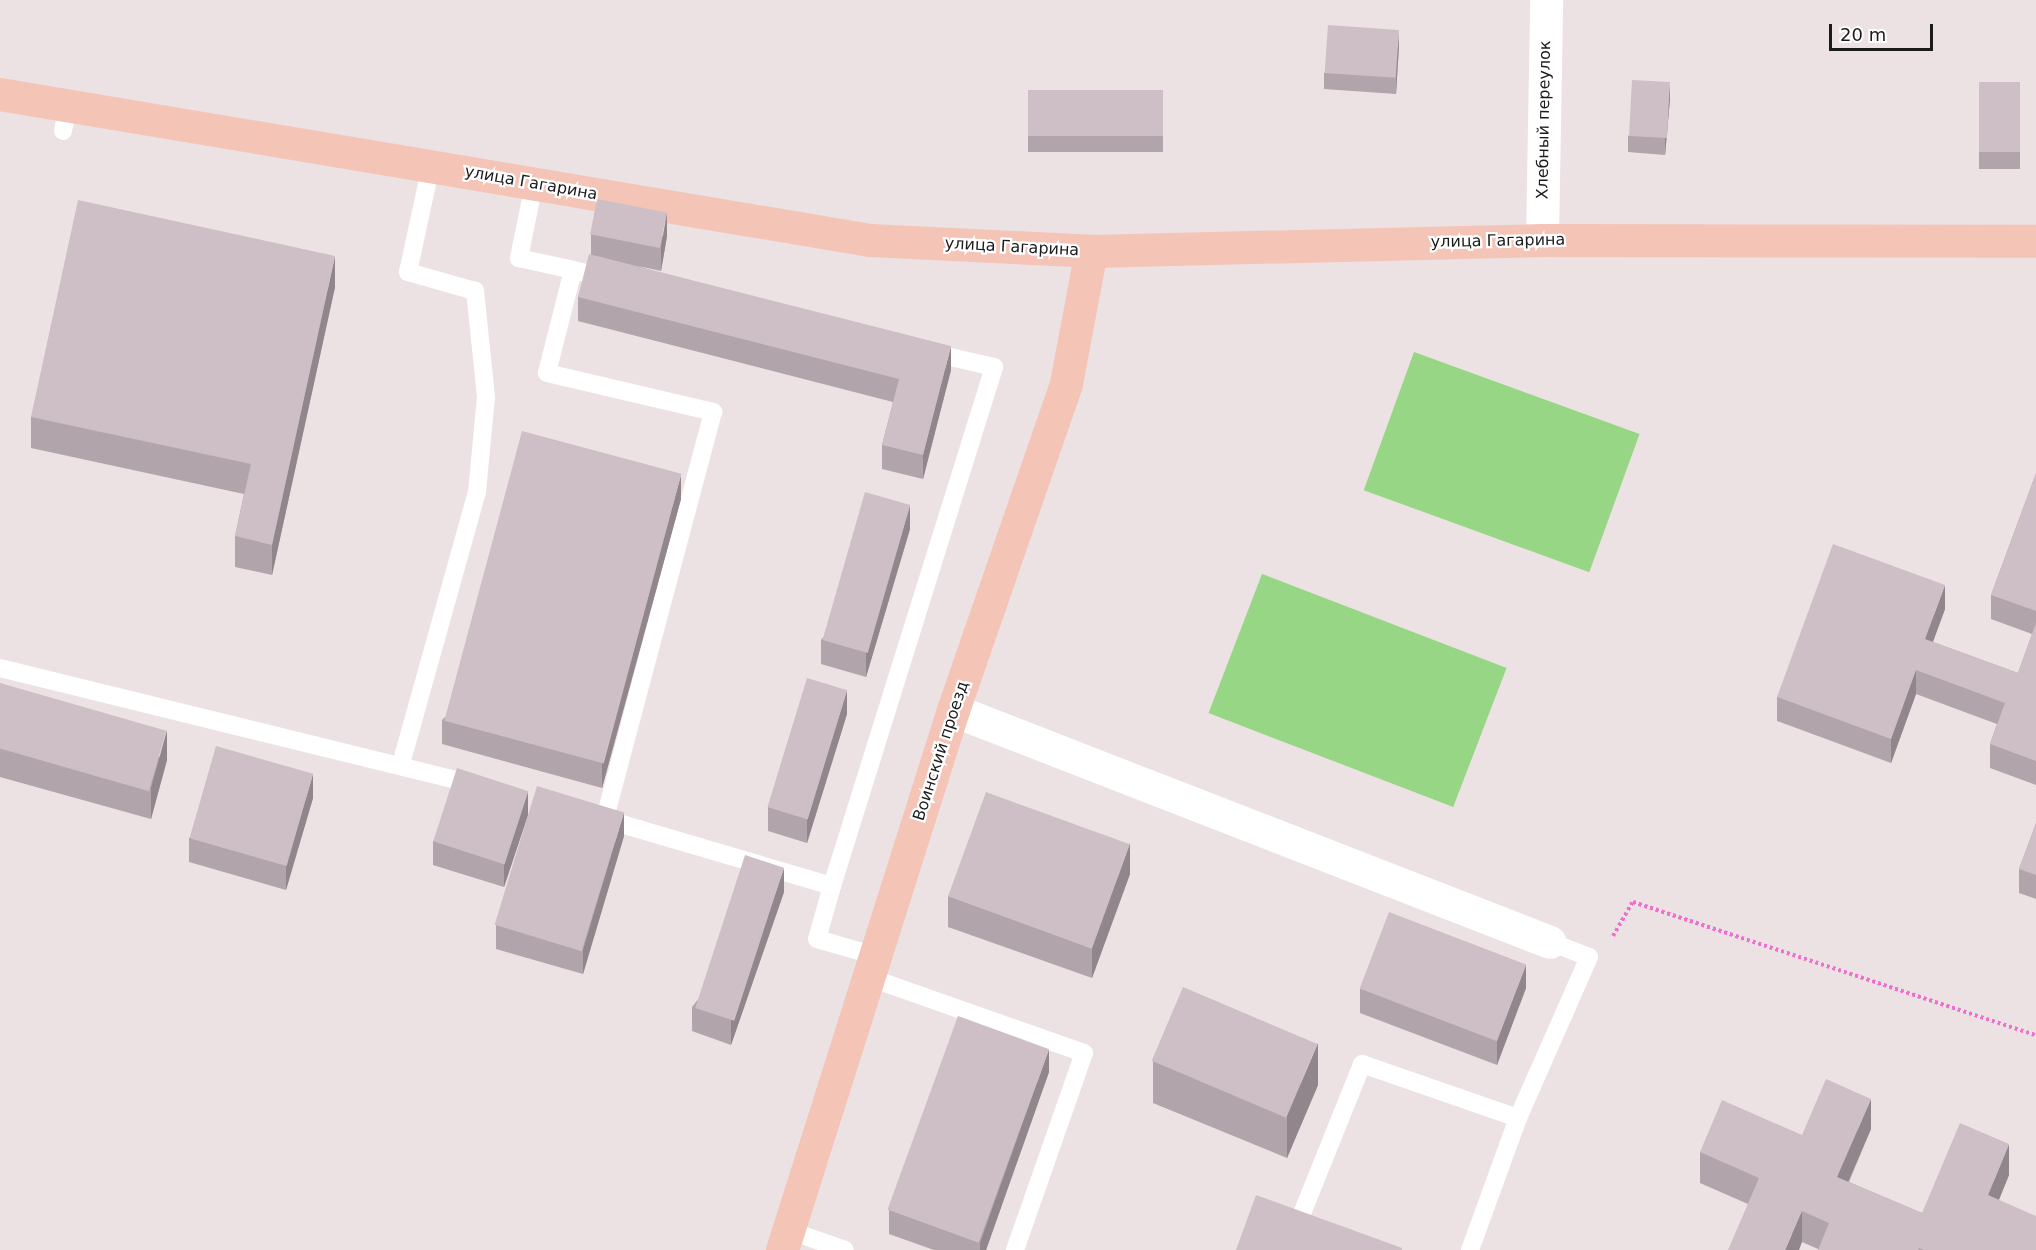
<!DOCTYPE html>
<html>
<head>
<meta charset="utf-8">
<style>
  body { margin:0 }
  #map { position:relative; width:2036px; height:1250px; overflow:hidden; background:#ece1e3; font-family:"DejaVu Sans",sans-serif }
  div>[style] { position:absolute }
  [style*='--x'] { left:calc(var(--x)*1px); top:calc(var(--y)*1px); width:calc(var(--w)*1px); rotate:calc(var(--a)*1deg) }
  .pitch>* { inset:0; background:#96d684; transform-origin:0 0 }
  .path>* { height:4px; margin-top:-2px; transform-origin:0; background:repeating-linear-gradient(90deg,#ee70cd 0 3px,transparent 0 6px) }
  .lane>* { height:18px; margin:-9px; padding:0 9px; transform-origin:9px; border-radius:9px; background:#fff }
  .street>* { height:33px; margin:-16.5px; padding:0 16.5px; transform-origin:16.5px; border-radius:16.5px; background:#fff }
  .secondary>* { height:33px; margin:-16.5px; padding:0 16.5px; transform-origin:16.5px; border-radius:16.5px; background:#f4c4b7 }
  .wall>* { inset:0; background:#b1a4aa; transform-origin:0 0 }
  .shaded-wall>* { inset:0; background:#90868b }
  .building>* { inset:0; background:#cebfc6; transform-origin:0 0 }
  span { translate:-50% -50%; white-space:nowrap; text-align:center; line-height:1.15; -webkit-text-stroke:4.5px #fff; paint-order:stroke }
  .street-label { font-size:16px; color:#1b1b1b }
  .scale { position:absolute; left:1829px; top:24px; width:104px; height:27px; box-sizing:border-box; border:3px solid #1b1b1b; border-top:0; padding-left:8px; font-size:18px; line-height:21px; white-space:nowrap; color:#1b1b1b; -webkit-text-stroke:4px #fff; paint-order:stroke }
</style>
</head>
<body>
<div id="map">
  <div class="pitch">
    <div style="left:1414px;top:352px;width:240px;height:147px;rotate:20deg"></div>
    <div style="left:1262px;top:574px;width:262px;height:149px;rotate:21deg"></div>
  </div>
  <div class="path">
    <div style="--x:1613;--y:936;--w:39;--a:-60"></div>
    <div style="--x:1633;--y:902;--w:424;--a:18.3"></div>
  </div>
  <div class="lane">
    <div style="--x:63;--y:131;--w:26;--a:-79"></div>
    <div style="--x:534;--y:184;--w:76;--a:101.5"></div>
    <div style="--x:519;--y:258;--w:55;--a:12.5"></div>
    <div style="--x:573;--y:270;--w:106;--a:104.2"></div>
    <div style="--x:547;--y:373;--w:171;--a:13.2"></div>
    <div style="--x:713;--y:412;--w:421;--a:104.9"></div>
    <div style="--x:573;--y:270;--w:35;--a:13"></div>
    <div style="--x:0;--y:668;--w:490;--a:13.8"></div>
    <div style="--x:401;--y:764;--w:282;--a:-74.4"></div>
    <div style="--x:477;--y:492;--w:95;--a:-84.6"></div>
    <div style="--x:486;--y:397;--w:107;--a:-95.9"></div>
    <div style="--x:475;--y:291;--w:70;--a:-164.2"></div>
    <div style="--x:408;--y:272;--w:108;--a:-77.8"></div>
    <div style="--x:601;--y:818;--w:241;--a:16.4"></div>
    <div style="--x:832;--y:886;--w:544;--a:-72.66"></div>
    <div style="--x:994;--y:367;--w:67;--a:-167"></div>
    <div style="--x:832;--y:886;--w:55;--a:105.8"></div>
    <div style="--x:817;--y:939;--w:61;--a:16.1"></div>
    <div style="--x:868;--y:977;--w:229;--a:19.4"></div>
    <div style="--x:1084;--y:1053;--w:209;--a:109.3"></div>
    <div style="--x:1314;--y:1226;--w:16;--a:-162"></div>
    <div style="--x:1299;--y:1221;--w:169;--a:-68.1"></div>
    <div style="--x:1362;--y:1064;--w:165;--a:19.1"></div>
    <div style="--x:788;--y:1230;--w:60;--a:19.3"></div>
    <div style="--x:1470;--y:1250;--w:140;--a:-70"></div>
    <div style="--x:1518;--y:1118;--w:176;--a:-66.2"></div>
    <div style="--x:1589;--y:957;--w:42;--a:-159"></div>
  </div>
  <div class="street">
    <div style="--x:1542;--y:240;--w:240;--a:-89"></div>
    <div style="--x:953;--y:710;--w:640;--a:21.24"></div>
  </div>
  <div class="secondary">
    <div style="--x:0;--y:94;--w:882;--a:9.53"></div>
    <div style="--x:870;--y:240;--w:221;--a:2.8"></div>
    <div style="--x:1091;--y:251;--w:451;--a:-1.4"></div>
    <div style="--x:1542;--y:240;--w:494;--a:0.1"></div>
    <div style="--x:782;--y:1250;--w:566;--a:-72.43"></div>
    <div style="--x:953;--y:710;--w:346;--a:-70.9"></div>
    <div style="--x:1066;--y:383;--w:134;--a:-79.3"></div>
  </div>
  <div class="wall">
    <div style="clip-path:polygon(1399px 46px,1396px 94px,1324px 89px,1324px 73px)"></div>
    <div style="left:1979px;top:82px;width:41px;height:87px"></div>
    <div style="left:1028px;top:90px;width:135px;height:62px"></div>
    <div style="clip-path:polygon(1670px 99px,1665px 155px,1628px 152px,1628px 136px)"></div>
    <div style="clip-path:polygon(591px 234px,667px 236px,661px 271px,638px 266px,951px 370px,923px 479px,882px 469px,882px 445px,893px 402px,578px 321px,578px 297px,591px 254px)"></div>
    <div style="clip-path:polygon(335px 287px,272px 575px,235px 567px,235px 536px,244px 494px,31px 448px,31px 417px)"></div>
    <div style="clip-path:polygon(2036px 473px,2036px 785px,1990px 768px,1990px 744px,1997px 724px,1916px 694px,1891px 763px,1777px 721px,1777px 697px,1945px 609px,1933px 642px,2018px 673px,2032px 634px,1991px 619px,1991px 595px)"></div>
    <div style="clip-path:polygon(681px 499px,602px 788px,442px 744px,442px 720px)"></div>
    <div style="clip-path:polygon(910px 529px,866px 677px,821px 664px,821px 640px)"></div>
    <div style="clip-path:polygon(0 683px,167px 760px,151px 819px,0 777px)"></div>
    <div style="clip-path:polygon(847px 714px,807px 843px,768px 831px,768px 807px)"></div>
    <div style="clip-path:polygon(313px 798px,286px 890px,189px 862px,189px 838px)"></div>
    <div style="clip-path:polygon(528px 815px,504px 887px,433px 865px,433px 841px)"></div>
    <div style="clip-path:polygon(2036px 823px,2036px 899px,2019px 893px,2019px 869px)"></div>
    <div style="clip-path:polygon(624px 836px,583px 974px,496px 949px,496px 925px)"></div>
    <div style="clip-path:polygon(1130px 874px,1092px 978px,948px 927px,948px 896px)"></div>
    <div style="clip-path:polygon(784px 892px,731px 1045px,692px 1031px,692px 1007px)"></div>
    <div style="clip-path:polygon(1526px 988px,1497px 1065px,1360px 1013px,1360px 989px)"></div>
    <div style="clip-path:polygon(1153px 1061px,1318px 1085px,1287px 1158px,1153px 1103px)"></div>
    <div style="clip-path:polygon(1049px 1072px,986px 1250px,934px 1250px,889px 1234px,889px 1210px)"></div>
    <div style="clip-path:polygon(1871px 1129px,1849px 1182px,1922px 1213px,2009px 1175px,1999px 1200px,2036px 1250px,1818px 1250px,1818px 1249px,1802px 1242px,1748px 1204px,1700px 1183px,1700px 1152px,1802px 1135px)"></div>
  </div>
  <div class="shaded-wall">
    <div style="clip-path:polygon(1399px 30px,1399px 46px,1396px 94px,1396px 78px)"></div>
    <div style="clip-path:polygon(1670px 82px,1670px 99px,1665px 155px,1665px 138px)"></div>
    <div style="clip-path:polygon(667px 212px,667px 236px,661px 271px,661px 247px)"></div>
    <div style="clip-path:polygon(335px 256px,335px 287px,272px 575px,272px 545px)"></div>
    <div style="clip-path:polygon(951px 346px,951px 370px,923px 479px,923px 455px)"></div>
    <div style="clip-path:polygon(681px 475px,681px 499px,602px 788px,602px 764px)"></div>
    <div style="clip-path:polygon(910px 505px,910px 529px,866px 677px,866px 653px)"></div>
    <div style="clip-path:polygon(1945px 585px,1945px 609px,1925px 663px,1925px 639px)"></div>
    <div style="clip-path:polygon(1916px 670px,1916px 694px,1891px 763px,1891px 739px)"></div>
    <div style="clip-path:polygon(847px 690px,847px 714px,807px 843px,807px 819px)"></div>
    <div style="clip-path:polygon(167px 730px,167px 760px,151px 819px,151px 788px)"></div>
    <div style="clip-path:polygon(313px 774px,313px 798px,286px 890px,286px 866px)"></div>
    <div style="clip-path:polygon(528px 791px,528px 815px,504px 887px,504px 863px)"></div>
    <div style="clip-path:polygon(624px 812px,624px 836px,583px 974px,583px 950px)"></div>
    <div style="clip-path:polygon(1130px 843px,1130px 874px,1092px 978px,1092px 948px)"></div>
    <div style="clip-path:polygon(784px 868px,784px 892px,731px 1045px,731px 1021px)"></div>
    <div style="clip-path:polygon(1526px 964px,1526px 988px,1497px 1065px,1497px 1041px)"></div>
    <div style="clip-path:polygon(1318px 1043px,1318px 1085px,1287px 1158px,1287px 1116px)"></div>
    <div style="clip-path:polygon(1049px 1049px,1049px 1072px,986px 1250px,980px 1250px,980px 1243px)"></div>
    <div style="clip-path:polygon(1871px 1099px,1871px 1129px,1837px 1207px,1837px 1177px)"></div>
    <div style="clip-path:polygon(2009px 1144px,2009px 1175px,1988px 1226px,1988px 1195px)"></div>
    <div style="clip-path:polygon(1802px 1211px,1802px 1242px,1799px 1250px,1785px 1250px)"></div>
  </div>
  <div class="building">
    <div style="left:1328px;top:25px;width:71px;height:48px;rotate:4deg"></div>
    <div style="left:1632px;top:80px;width:38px;height:56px;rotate:3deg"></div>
    <div style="left:1979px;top:82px;width:41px;height:70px"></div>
    <div style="left:1028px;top:90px;width:135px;height:46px"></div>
    <div style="left:597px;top:199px;width:71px;height:36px;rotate:11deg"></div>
    <div style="clip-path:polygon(78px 200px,335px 256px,272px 545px,235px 536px,251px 464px,31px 417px)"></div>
    <div style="clip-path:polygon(589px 254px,951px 346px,923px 455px,882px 445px,899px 379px,578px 297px)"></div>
    <div style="left:522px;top:431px;width:165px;height:300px;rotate:15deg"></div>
    <div style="clip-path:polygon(2036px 473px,2036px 611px,1991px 595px)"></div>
    <div style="left:865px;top:492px;width:47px;height:154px;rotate:16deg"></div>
    <div style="clip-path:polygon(1833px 544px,1945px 585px,1925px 639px,2018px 673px,2036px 623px,2036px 761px,1990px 744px,2005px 703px,1916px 670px,1891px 739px,1777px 697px)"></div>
    <div style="left:807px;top:678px;width:42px;height:135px;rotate:17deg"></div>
    <div style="left:0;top:683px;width:173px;height:63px;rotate:16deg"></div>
    <div style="left:216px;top:746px;width:101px;height:96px;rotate:16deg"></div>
    <div style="left:457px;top:768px;width:75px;height:77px;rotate:18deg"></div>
    <div style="left:537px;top:786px;width:91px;height:145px;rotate:17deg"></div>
    <div style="left:986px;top:792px;width:153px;height:111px;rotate:20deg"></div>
    <div style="clip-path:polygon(2036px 823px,2036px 875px,2019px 869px)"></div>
    <div style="left:745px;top:855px;width:41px;height:161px;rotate:18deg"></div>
    <div style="left:1389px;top:912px;width:147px;height:82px;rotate:21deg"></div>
    <div style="left:1183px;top:987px;width:146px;height:80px;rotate:23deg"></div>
    <div style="left:958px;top:1016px;width:97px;height:206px;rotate:20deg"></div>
    <div style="clip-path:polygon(1826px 1079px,1871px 1099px,1837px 1177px,1922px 1213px,1960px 1123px,2009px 1144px,1988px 1195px,2036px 1216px,2036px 1250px,1924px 1250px,1919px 1248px,1918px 1250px,1818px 1250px,1829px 1223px,1802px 1211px,1785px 1250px,1728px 1250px,1759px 1178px,1700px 1152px,1722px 1100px,1802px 1135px)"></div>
    <div style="clip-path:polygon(1256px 1195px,1402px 1248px,1402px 1250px,1236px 1250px)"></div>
  </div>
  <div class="street-label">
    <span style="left:1544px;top:120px;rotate:-89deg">Хлебный переулок</span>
    <span style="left:531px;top:183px;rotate:10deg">улица Гагарина</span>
    <span style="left:1498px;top:241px;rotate:-1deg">улица Гагарина</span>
    <span style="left:1012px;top:247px;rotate:3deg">улица Гагарина</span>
    <span style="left:941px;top:751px;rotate:-72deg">Воинский проезд</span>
  </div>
  <div class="scale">20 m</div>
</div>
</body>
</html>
